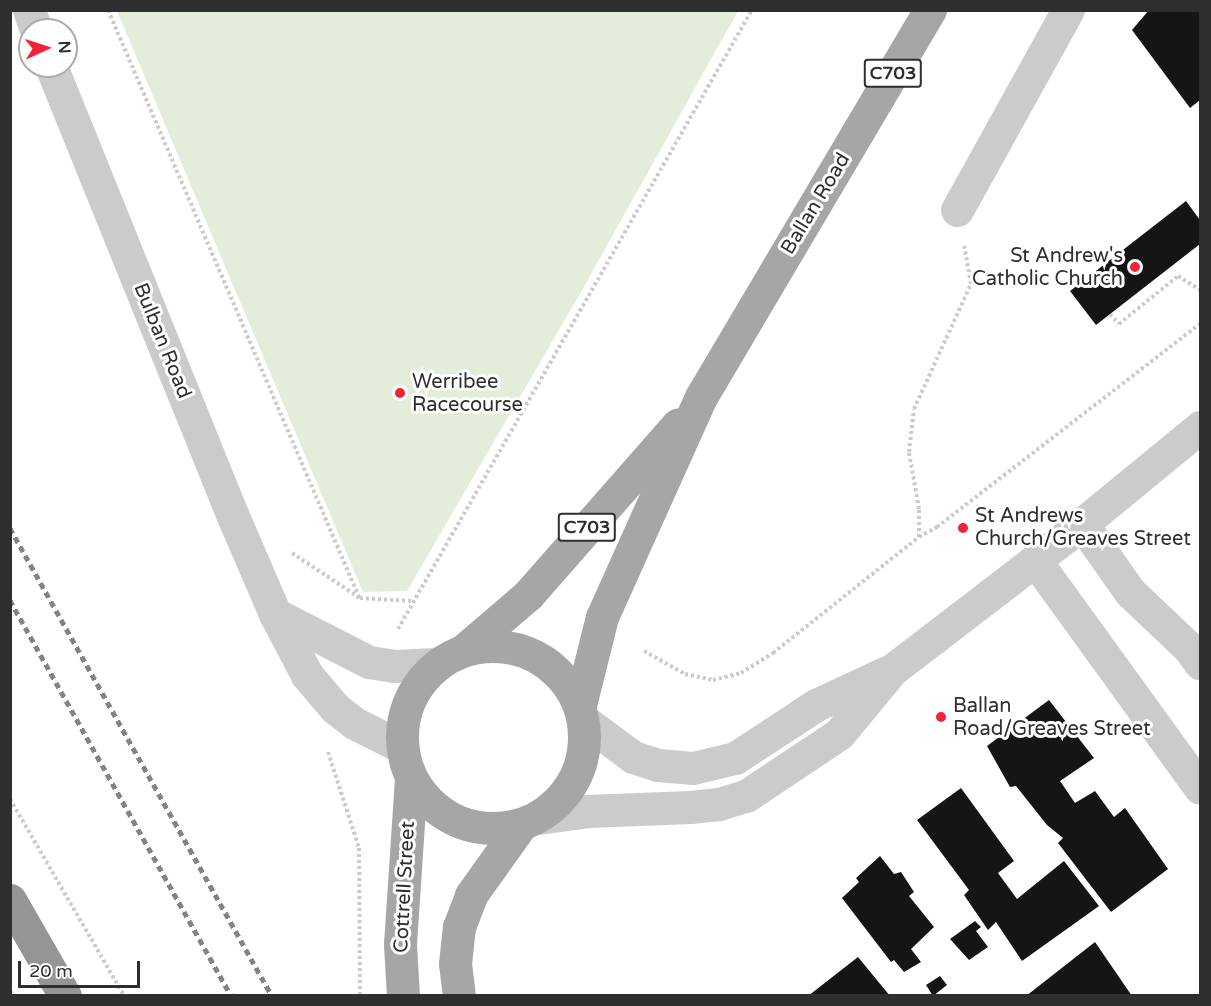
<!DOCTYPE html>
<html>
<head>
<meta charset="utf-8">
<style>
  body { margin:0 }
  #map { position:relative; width:1211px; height:1006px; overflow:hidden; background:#fff; font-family:"Varela Round",sans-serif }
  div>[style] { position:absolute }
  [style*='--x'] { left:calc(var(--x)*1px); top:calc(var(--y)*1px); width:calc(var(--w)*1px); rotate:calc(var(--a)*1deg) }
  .green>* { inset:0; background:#e4ecda }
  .building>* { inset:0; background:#151515 }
  .path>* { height:4px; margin-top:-2px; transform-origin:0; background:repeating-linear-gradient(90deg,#cbcbcb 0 3px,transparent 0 6px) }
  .minor>* { height:33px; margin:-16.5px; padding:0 16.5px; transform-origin:16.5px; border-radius:16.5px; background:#cbcbcb }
  .major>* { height:33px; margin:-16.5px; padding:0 16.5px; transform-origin:16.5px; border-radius:16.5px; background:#a6a6a6 }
  .major>.ring { margin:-16.5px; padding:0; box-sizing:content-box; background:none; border:33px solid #a6a6a6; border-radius:50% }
  .highway>* { height:33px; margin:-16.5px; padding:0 16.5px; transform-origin:16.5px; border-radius:16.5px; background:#959595 }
  .rail>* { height:4.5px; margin-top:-2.25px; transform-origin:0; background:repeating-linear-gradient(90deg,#838383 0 6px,transparent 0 10.5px) }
  .dots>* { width:16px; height:16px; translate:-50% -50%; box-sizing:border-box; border:3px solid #fff; border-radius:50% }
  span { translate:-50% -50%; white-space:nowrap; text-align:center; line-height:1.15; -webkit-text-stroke:6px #fff; paint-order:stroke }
  .shield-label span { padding:2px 4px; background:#fff; border:2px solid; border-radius:4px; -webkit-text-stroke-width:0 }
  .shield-label { font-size:18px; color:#2e2e2e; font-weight:700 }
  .street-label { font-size:20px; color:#2e2e2e }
  .poi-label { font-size:20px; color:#2e2e2e }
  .right { translate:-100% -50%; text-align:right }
  .left { translate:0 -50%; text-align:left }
  .frame { position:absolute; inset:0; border:12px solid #2e2e2e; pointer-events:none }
  .north { position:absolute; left:18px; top:18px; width:60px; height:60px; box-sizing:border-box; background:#fff; border:2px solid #ababab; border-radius:50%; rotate:87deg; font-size:16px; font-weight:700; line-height:24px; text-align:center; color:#2e2e2e }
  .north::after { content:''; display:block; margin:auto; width:21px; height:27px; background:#f12336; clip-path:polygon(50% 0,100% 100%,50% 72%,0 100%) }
  .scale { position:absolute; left:18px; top:961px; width:122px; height:27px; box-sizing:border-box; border:3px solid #2e2e2e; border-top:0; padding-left:8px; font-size:18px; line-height:21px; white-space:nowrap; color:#2e2e2e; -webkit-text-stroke:4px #fff; paint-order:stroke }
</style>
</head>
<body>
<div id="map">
  <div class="green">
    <div style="clip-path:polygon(117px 11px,738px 11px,581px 292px,407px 591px,363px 592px)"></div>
  </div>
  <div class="building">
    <div style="clip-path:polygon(1149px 10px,1200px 10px,1200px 100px,1190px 108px,1132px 30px)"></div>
    <div style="clip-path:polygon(1186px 201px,1200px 220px,1200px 244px,1096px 325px,1070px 291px)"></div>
    <div style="clip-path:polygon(1049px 700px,1094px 758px,1060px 781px,1075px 803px,1095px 791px,1114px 817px,1125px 808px,1168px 869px,1111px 912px,1058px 843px,1063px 838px,1047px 825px,1016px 786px,1010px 787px,987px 746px)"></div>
    <div style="clip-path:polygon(961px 788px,1014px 861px,998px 873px,1017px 899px,1064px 861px,1099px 906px,1022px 961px,996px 922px,988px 930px,964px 895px,969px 890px,917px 820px)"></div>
    <div style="clip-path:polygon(880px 856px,894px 874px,901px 872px,914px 892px,909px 896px,934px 927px,911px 949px,921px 962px,904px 972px,894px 960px,891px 962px,842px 898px,859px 882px,856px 878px)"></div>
    <div style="clip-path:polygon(975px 921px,981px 927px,976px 931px,988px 947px,969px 960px,950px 939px)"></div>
    <div style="clip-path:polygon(1095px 942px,1132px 996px,1026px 996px)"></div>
    <div style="clip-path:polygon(858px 957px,890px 996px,808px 996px)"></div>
    <div style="clip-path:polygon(940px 976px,947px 985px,933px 996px,926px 985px)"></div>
  </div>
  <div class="path">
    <div style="--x:108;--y:10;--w:638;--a:66.85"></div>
    <div style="--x:1110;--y:314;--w:13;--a:48"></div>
    <div style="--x:1119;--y:324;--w:76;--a:-39.1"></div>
    <div style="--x:1178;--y:276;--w:26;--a:32"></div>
    <div style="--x:919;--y:537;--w:28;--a:-90"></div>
    <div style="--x:919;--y:509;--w:58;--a:-100"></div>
    <div style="--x:909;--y:452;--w:43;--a:-83.4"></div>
    <div style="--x:914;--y:409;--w:137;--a:-65.5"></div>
    <div style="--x:971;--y:284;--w:39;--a:-100"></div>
    <div style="--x:292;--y:553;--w:82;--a:33.5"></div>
    <div style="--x:360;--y:598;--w:51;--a:3.4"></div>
    <div style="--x:398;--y:629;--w:713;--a:-60.24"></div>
    <div style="--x:644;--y:651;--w:47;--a:29.3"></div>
    <div style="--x:685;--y:674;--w:29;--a:12"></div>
    <div style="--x:713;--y:680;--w:29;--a:-14"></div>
    <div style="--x:741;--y:673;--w:38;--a:-32"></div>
    <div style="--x:773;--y:653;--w:186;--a:-38.5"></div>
    <div style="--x:919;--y:537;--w:21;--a:-29"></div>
    <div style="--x:937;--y:527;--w:332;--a:-37.7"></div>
    <div style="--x:328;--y:752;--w:101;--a:72.1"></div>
    <div style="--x:359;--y:848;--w:148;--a:89.6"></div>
    <div style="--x:10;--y:799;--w:228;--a:59.9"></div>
    <div style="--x:10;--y:991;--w:6;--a:59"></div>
  </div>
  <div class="minor">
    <div style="--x:29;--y:10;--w:21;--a:71"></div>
    <div style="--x:51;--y:66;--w:483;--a:68"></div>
    <div style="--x:232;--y:514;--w:109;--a:66.7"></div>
    <div style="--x:275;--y:614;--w:69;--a:62.3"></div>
    <div style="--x:307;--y:675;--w:43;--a:49.7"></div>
    <div style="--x:335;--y:708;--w:24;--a:38"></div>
    <div style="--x:354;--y:723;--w:54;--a:26.6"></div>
    <div style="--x:957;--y:210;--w:229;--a:-61"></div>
    <div style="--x:1082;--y:524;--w:83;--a:54.8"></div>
    <div style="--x:1130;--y:592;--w:81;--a:43.5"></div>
    <div style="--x:1189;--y:648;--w:19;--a:54"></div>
    <div style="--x:1035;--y:560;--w:281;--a:54.1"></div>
    <div style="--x:275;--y:614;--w:106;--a:27.1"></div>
    <div style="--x:369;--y:662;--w:25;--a:9"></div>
    <div style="--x:394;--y:666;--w:42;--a:-2.7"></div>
    <div style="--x:583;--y:720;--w:62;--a:36.5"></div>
    <div style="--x:633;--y:757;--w:26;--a:18"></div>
    <div style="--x:658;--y:765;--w:35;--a:5"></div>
    <div style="--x:693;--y:768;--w:43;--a:-13.4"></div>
    <div style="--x:735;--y:758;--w:97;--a:-33.2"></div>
    <div style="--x:816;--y:705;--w:76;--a:-24.9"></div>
    <div style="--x:538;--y:818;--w:50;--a:-8"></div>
    <div style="--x:588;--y:811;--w:102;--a:-2.2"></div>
    <div style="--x:690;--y:807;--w:29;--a:-6"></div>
    <div style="--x:719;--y:804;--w:28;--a:-17"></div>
    <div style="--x:746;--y:796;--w:112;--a:-33.7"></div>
    <div style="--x:839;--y:734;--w:83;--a:-50.4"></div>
    <div style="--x:892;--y:670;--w:240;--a:-37.5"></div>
    <div style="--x:1082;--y:524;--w:153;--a:-39.4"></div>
  </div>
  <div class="major">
    <div class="ring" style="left:402px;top:646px;width:149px;height:149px"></div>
    <div style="--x:465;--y:649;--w:83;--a:-40.6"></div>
    <div style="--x:528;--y:595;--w:227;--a:-48.7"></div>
    <div style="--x:580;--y:705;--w:91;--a:-76"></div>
    <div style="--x:602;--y:617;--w:241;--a:-65.8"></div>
    <div style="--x:701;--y:397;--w:450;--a:-59.4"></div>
    <div style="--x:403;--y:996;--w:52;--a:-93.3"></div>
    <div style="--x:400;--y:944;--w:166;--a:-86.2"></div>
    <div style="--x:459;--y:996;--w:32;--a:-97"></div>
    <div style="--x:455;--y:964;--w:37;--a:-84"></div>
    <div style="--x:459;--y:927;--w:34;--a:-69"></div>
    <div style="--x:471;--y:895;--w:86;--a:-54.5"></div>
  </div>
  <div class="highway">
    <div style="--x:10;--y:900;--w:111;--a:60.2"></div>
  </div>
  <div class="rail">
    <div style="--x:10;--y:528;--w:536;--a:60.76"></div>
    <div style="--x:10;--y:600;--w:453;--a:60.8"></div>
  </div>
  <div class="dots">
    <div style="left:1135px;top:267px;background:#f12336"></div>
    <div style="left:400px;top:393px;background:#f12336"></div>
    <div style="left:963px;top:528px;background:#f12336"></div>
    <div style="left:941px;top:717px;background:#f12336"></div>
  </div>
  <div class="shield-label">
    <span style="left:893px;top:73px">C703</span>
    <span style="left:587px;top:527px">C703</span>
  </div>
  <div class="street-label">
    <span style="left:816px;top:204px;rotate:-59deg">Ballan Road</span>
    <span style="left:162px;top:341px;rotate:68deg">Bulban Road</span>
    <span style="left:405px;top:887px;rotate:-87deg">Cottrell Street</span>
  </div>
  <div class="poi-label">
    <span class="right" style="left:1123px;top:268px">St Andrew's<br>Catholic Church</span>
    <span class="left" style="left:412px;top:394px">Werribee<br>Racecourse</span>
    <span class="left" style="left:975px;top:528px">St Andrews<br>Church/Greaves Street</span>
    <span class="left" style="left:953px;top:718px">Ballan<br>Road/Greaves Street</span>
  </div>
  <div class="frame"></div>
  <div class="north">N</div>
  <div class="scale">20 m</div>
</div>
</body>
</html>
